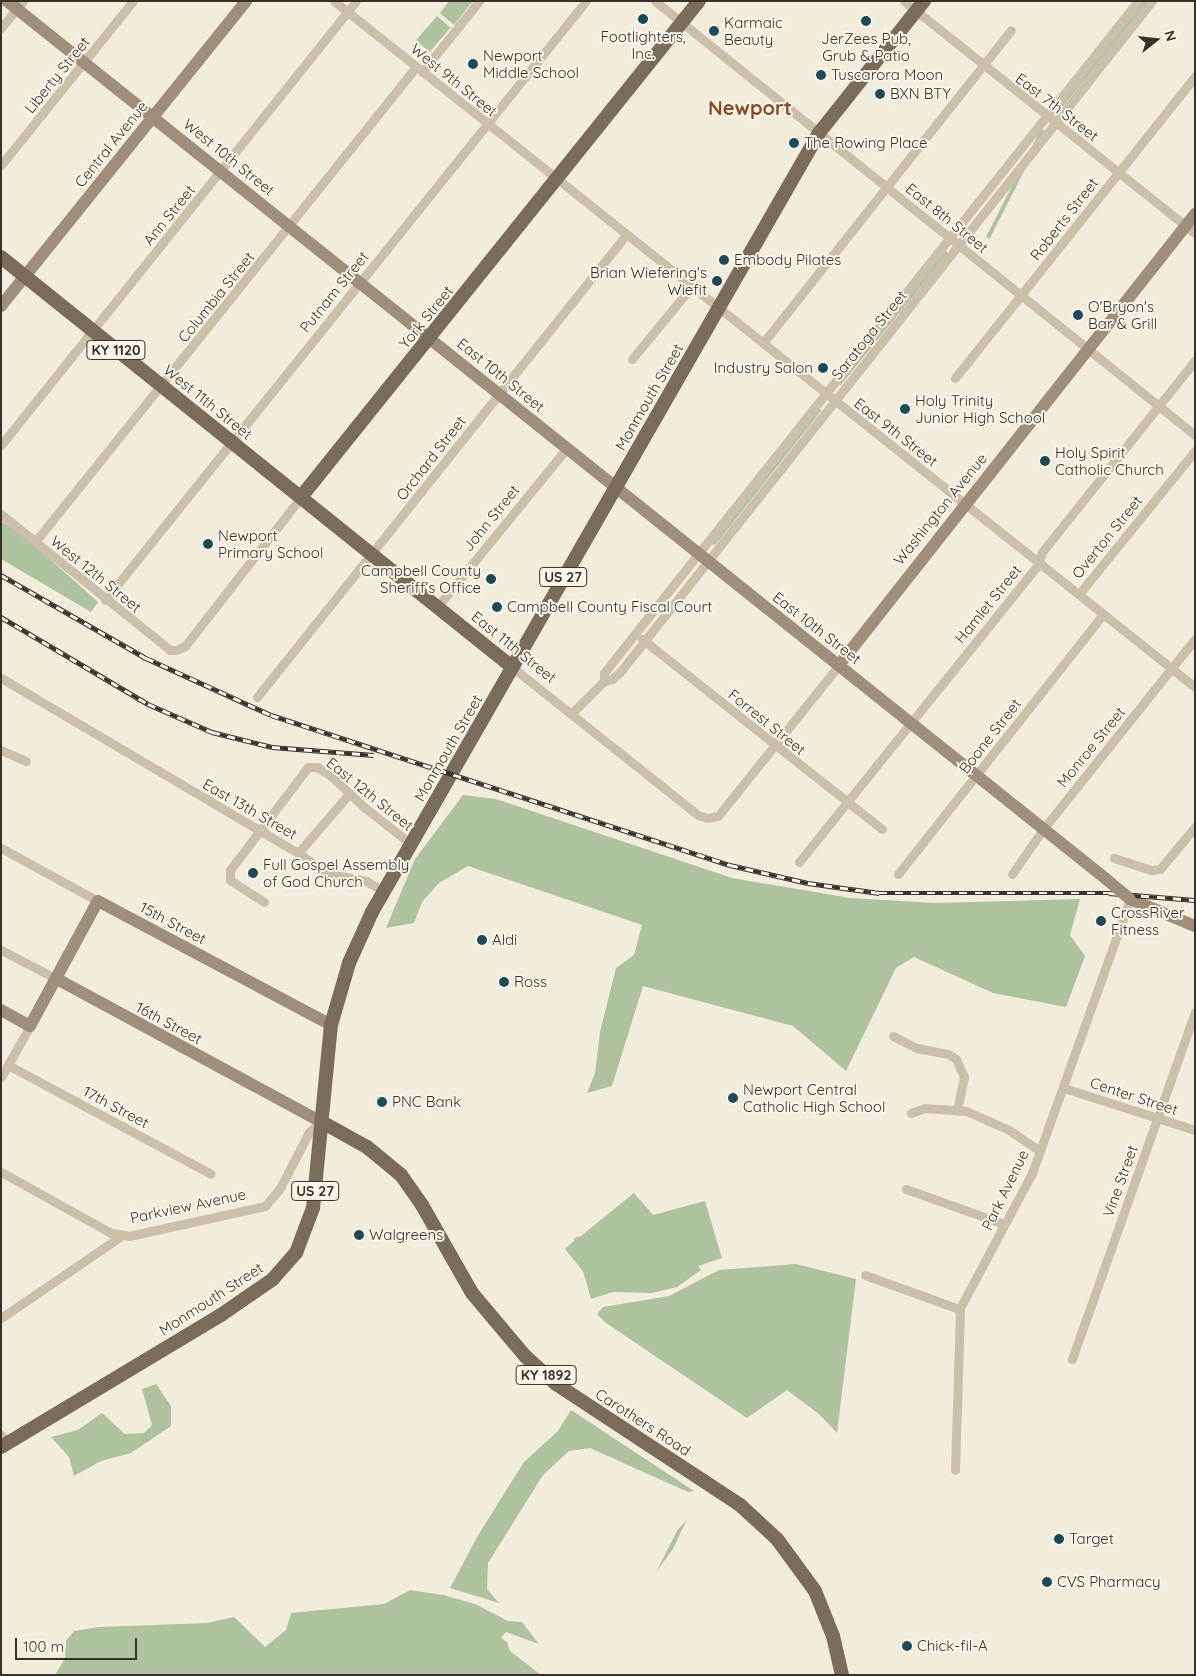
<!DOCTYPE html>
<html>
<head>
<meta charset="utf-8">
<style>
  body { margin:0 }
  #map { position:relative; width:1196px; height:1676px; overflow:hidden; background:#f2ecdd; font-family:Quicksand,sans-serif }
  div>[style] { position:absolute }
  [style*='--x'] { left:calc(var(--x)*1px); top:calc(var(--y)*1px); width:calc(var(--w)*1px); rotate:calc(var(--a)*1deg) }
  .green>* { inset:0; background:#aec29d; transform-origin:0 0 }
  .street>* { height:9px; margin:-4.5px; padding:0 4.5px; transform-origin:4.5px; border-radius:4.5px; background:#cbbfa9 }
  .secondary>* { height:12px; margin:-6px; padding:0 6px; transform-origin:6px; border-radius:6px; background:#9e8e7a }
  .primary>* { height:14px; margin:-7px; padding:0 7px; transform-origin:7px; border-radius:7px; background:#7a6b5a }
  .rail>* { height:4.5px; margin-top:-2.25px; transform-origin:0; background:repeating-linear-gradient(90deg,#faf5ea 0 8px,#383029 0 16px); box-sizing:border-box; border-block:1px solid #383029 }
  .secondary-bridge>* { height:12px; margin:-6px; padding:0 6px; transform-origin:6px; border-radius:6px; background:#9e8e7a }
  .dots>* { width:14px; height:14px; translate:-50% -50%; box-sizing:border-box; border:2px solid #faf5ea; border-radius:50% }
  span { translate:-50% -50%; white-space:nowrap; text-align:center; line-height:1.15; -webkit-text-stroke:4px #faf5ea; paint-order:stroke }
  .shield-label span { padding:1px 4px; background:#faf5ea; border:1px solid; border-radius:4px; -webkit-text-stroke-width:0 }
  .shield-label { font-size:14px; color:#383029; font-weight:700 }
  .poi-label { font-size:15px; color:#383029 }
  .left { translate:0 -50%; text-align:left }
  .right { translate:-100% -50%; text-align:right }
  .street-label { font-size:15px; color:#383029 }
  .district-label { font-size:20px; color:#874d22; font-weight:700 }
  .frame { position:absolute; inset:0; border:2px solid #383029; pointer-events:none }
  .north { position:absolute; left:1131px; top:15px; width:50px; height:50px; -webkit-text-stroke:4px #faf5ea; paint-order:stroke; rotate:74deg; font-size:14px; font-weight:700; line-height:20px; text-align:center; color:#383029 }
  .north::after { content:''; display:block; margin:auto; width:18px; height:22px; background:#383029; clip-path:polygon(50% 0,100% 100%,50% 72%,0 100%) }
  .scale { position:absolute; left:15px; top:1638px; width:122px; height:22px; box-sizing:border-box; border:2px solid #383029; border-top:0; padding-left:6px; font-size:15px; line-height:18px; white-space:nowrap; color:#383029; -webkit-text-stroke:4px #faf5ea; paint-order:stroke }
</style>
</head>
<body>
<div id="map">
  <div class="green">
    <div style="clip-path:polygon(449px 1px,473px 1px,454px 25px,440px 13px)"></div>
    <div style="clip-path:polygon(1143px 1px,1149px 1px,1060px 110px,1061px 105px)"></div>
    <div style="left:437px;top:16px;width:18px;height:32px;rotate:41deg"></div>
    <div style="left:1041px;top:129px;width:4px;height:121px;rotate:27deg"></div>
    <div style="clip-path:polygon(945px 250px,948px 253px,840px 386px,839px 383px)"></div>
    <div style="clip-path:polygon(820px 408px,821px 411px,716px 544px,711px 545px)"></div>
    <div style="clip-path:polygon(1px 521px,23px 535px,98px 602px,91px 612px,1px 559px)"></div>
    <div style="clip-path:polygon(463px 795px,496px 799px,732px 878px,850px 898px,935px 903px,1080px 899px,1070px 935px,1085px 956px,1066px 1007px,993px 993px,914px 957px,896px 968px,846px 1071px,793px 1026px,643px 986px,612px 1086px,587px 1093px,595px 1073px,600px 1032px,616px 968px,634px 955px,642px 925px,468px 866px,439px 883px,422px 902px,414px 923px,386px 928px,415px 859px)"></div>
    <div style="clip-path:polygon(634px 1193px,653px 1215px,705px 1201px,722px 1258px,698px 1266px,701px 1270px,677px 1287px,652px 1293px,613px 1292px,591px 1299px,583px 1271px,565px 1249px,574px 1241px,574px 1238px,581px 1236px)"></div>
    <div style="clip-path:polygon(796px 1264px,856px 1279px,837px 1433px,819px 1414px,787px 1390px,747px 1418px,606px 1323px,597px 1314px,603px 1307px,669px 1296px,719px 1270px)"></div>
    <div style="clip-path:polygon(156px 1384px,171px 1406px,171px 1426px,131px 1453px,101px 1461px,74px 1476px,69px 1457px,51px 1437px,78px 1430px,102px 1413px,125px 1434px,144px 1433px,152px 1425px,142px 1389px)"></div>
    <div style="clip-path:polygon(571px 1410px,694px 1491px,688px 1492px,590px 1448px,569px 1451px,543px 1475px,488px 1563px,487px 1589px,499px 1603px,450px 1588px,477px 1537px,524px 1462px,558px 1431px)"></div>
    <div style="clip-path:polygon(687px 1519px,673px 1549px,656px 1572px,677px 1531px)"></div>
    <div style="clip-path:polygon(410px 1590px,443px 1595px,475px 1604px,508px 1621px,522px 1622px,539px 1644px,506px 1632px,501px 1638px,507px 1642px,510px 1651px,541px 1675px,55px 1675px,65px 1658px,66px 1641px,74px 1631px,99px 1627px,207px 1623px,234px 1617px,265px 1647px,286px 1630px,291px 1613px,384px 1604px)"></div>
  </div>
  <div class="street">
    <div style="--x:334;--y:1;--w:1101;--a:38.55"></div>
    <div style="--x:655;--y:1;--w:693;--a:38.79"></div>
    <div style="--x:904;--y:1;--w:372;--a:38.6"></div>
    <div style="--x:1;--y:28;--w:35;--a:-51"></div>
    <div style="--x:422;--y:72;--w:91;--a:-51.2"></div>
    <div style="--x:1;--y:165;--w:211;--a:-51.2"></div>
    <div style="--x:763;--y:343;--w:399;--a:-51.6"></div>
    <div style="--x:632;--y:359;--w:93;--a:-50.7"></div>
    <div style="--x:955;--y:378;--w:386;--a:-51.5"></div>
    <div style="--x:1;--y:445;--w:568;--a:-51.36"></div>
    <div style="--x:1;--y:514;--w:217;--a:38.8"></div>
    <div style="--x:170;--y:650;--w:6;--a:0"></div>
    <div style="--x:176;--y:650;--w:10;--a:-24"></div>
    <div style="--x:185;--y:646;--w:189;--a:-52.1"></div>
    <div style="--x:35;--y:542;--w:609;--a:-51.27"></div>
    <div style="--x:1079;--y:594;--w:184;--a:-51"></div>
    <div style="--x:105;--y:600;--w:768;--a:-51.24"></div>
    <div style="--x:438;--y:606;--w:203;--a:-50.8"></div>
    <div style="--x:642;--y:639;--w:306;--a:38.4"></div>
    <div style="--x:512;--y:667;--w:238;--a:38.5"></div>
    <div style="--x:698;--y:815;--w:9;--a:18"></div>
    <div style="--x:707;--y:818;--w:11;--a:-10"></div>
    <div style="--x:718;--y:816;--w:193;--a:-51.3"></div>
    <div style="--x:1;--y:678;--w:345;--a:30.5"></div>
    <div style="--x:298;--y:853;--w:37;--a:35"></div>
    <div style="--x:328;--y:874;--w:39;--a:10"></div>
    <div style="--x:366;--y:881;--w:21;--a:29"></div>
    <div style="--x:604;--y:681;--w:8;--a:-90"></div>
    <div style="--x:604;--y:673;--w:152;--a:-51.7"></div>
    <div style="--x:698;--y:554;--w:707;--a:-51.49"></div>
    <div style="--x:257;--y:697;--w:591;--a:-51.39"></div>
    <div style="--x:571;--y:714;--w:47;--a:-45"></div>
    <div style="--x:604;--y:681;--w:8;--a:-14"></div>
    <div style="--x:612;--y:679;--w:11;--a:-41"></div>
    <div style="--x:620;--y:672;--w:856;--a:-51.59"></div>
    <div style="--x:1;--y:750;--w:27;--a:24"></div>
    <div style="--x:1;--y:848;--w:111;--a:28.7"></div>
    <div style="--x:298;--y:853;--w:78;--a:-49.2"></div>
    <div style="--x:1114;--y:858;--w:40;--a:18"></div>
    <div style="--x:1152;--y:870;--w:8;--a:-7"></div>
    <div style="--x:1160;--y:869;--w:55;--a:-50.2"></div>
    <div style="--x:799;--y:862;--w:383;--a:-51.2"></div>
    <div style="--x:1039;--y:563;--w:11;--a:-75"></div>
    <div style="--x:1042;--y:552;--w:246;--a:-51.4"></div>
    <div style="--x:898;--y:874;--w:331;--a:-51.7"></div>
    <div style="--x:1012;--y:874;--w:56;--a:-55.2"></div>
    <div style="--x:1044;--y:828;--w:242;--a:-51.4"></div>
    <div style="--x:264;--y:902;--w:40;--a:-147.1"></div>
    <div style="--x:230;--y:880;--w:10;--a:-90"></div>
    <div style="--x:230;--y:870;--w:129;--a:-52.9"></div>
    <div style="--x:308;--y:767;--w:9;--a:0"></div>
    <div style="--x:317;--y:767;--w:15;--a:32"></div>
    <div style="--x:330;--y:775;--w:47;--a:43.3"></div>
    <div style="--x:364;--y:807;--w:60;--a:38.2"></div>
    <div style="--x:1;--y:950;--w:63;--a:27.4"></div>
    <div style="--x:893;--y:1036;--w:27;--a:27"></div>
    <div style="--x:917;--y:1048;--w:32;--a:11"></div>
    <div style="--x:948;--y:1054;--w:9;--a:32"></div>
    <div style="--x:956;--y:1059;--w:20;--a:66"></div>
    <div style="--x:964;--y:1077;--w:34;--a:102"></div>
    <div style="--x:8;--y:1065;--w:230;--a:28.2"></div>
    <div style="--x:1;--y:1077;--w:59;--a:-60.4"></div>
    <div style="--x:1064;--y:1088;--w:138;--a:17.8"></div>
    <div style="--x:911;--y:1113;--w:15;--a:-20"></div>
    <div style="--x:925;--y:1108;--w:41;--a:4.2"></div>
    <div style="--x:966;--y:1111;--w:47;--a:23.8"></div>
    <div style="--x:1009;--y:1130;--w:37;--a:34"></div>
    <div style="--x:1;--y:1172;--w:126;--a:29"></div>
    <div style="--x:111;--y:1233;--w:18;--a:9"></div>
    <div style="--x:129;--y:1236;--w:139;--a:-12.4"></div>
    <div style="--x:265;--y:1206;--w:23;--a:-50"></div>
    <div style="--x:280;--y:1188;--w:63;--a:-62.6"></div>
    <div style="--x:309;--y:1132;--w:16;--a:-38"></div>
    <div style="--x:906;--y:1189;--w:104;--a:19.7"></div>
    <div style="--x:865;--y:1275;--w:100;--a:19.9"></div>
    <div style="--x:1;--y:1318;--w:145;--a:-34.3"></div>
    <div style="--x:1072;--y:1359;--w:368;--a:-70.5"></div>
    <div style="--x:1;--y:1435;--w:11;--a:56"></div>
    <div style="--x:955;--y:1470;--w:162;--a:-88.2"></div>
    <div style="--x:960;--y:1308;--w:153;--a:-61.9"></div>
    <div style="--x:1032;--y:1173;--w:291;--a:-70.3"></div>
  </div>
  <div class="secondary">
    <div style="--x:7;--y:1;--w:1407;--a:38.62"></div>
    <div style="--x:1;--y:306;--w:391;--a:-51.2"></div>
    <div style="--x:839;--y:665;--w:575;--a:-51.71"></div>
    <div style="--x:1130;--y:899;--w:70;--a:22.6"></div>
    <div style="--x:57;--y:979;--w:301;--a:28.4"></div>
    <div style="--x:1;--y:1010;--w:33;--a:29"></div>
    <div style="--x:30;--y:1026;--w:142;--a:-61.5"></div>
    <div style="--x:98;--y:901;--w:264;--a:28"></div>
  </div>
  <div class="primary">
    <div style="--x:1;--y:257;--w:655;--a:38.74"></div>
    <div style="--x:301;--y:497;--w:636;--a:-51.26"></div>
    <div style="--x:322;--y:1122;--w:51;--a:29.1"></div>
    <div style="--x:367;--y:1147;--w:44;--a:39.5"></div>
    <div style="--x:401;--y:1175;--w:37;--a:55"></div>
    <div style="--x:422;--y:1205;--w:101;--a:60.4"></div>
    <div style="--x:472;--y:1293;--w:82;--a:49.9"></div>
    <div style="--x:525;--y:1356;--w:42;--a:42.1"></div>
    <div style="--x:556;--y:1384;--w:220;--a:33.3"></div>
    <div style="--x:740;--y:1505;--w:50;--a:42.6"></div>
    <div style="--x:777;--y:1539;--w:64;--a:53.8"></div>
    <div style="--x:815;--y:1591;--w:48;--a:68.2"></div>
    <div style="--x:833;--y:1636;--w:40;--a:77"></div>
    <div style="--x:1;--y:1447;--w:257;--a:-31"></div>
    <div style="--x:221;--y:1315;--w:63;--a:-34.7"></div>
    <div style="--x:273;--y:1279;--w:35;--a:-49"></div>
    <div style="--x:296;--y:1253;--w:48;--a:-69.3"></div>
    <div style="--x:313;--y:1208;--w:184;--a:-84.4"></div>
    <div style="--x:331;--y:1025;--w:65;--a:-73.8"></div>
    <div style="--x:349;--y:963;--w:56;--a:-65.7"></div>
    <div style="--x:372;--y:912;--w:898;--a:-60.15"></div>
    <div style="--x:819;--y:133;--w:169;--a:-51.5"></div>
  </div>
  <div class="rail">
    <div style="--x:1;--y:575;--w:167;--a:29.8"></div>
    <div style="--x:146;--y:658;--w:137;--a:24.5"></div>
    <div style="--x:271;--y:715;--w:483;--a:18.1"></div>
    <div style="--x:730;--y:865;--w:80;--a:13"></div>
    <div style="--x:808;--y:883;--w:72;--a:8"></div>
    <div style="--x:879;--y:893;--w:230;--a:0"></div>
    <div style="--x:1109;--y:893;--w:86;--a:4.7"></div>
    <div style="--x:1;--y:617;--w:171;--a:30.6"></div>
    <div style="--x:148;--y:704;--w:70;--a:23.6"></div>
    <div style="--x:212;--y:732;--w:62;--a:14"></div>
    <div style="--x:272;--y:747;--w:102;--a:4.5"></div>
  </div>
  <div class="secondary-bridge">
    <div style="--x:1106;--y:879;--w:31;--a:40"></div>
  </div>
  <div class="dots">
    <div style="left:643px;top:19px;background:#1e4a59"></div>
    <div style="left:866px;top:21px;background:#1e4a59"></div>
    <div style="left:714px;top:31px;background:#1e4a59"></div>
    <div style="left:473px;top:64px;background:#1e4a59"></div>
    <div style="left:821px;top:75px;background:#1e4a59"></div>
    <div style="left:880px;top:94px;background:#1e4a59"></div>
    <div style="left:794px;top:143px;background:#1e4a59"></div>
    <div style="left:724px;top:260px;background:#1e4a59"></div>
    <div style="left:717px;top:281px;background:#1e4a59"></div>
    <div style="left:1078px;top:315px;background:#1e4a59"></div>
    <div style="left:823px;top:368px;background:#1e4a59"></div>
    <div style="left:905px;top:409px;background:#1e4a59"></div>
    <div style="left:1045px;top:461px;background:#1e4a59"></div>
    <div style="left:208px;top:544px;background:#1e4a59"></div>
    <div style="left:491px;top:579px;background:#1e4a59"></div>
    <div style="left:497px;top:607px;background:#1e4a59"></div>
    <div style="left:253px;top:873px;background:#1e4a59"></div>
    <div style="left:1101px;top:921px;background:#1e4a59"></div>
    <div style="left:482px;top:940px;background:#1e4a59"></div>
    <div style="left:504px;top:982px;background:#1e4a59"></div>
    <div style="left:733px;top:1098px;background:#1e4a59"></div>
    <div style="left:382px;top:1102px;background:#1e4a59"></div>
    <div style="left:359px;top:1235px;background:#1e4a59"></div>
    <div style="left:1059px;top:1539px;background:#1e4a59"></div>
    <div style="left:1047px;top:1582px;background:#1e4a59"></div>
    <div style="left:907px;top:1646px;background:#1e4a59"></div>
  </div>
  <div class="shield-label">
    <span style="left:116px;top:350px">KY 1120</span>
    <span style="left:563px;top:577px">US 27</span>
    <span style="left:315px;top:1191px">US 27</span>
    <span style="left:546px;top:1375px">KY 1892</span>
  </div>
  <div class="poi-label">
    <span class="left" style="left:724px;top:31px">Karmaic<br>Beauty</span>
    <span style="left:643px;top:45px">Footlighters,<br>Inc.</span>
    <span style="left:866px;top:47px">JerZees Pub,<br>Grub &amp; Patio</span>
    <span class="left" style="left:483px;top:64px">Newport<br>Middle School</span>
    <span class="left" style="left:831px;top:75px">Tuscarora Moon</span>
    <span class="left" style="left:890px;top:94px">BXN BTY</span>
    <span class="left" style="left:804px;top:143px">The Rowing Place</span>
    <span class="left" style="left:734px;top:260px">Embody Pilates</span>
    <span class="right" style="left:707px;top:281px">Brian Wiefering's<br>Wiefit</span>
    <span class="left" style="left:1088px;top:315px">O'Bryon's<br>Bar &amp; Grill</span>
    <span class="right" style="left:813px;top:368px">Industry Salon</span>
    <span class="left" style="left:915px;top:409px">Holy Trinity<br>Junior High School</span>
    <span class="left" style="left:1055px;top:461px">Holy Spirit<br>Catholic Church</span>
    <span class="left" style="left:218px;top:544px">Newport<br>Primary School</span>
    <span class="right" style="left:481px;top:579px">Campbell County<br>Sheriff’s Office</span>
    <span class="left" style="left:507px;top:607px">Campbell County Fiscal Court</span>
    <span class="left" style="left:263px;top:873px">Full Gospel Assembly<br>of God Church</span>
    <span class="left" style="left:1111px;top:921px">CrossRiver<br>Fitness</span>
    <span class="left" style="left:492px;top:940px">Aldi</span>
    <span class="left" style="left:514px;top:982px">Ross</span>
    <span class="left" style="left:743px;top:1098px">Newport Central<br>Catholic High School</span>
    <span class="left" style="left:392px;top:1102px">PNC Bank</span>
    <span class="left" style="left:369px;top:1235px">Walgreens</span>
    <span class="left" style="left:1069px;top:1539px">Target</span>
    <span class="left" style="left:1057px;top:1582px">CVS Pharmacy</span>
    <span class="left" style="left:917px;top:1646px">Chick-fil-A</span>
  </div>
  <div class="street-label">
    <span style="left:57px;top:75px;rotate:-51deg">Liberty Street</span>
    <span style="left:454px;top:80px;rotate:39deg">West 9th Street</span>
    <span style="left:1057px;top:107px;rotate:38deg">East 7th Street</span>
    <span style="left:111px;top:144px;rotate:-51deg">Central Avenue</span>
    <span style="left:229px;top:157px;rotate:39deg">West 10th Street</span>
    <span style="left:169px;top:215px;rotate:-51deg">Ann Street</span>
    <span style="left:947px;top:218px;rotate:39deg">East 8th Street</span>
    <span style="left:1064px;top:219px;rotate:-52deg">Roberts Street</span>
    <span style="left:334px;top:292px;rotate:-51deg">Putnam Street</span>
    <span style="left:216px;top:297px;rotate:-51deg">Columbia Street</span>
    <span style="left:426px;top:317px;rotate:-51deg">York Street</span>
    <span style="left:869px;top:335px;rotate:-51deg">Saratoga Street</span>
    <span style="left:501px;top:375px;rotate:39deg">East 10th Street</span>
    <span style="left:649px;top:397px;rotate:-60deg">Monmouth Street</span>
    <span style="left:208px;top:402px;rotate:39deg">West 11th Street</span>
    <span style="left:896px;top:432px;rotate:38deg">East 9th Street</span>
    <span style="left:431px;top:458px;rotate:-52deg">Orchard Street</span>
    <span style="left:940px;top:509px;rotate:-51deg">Washington Avenue</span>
    <span style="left:491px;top:518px;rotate:-51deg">John Street</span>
    <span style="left:1107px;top:537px;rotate:-51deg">Overton Street</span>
    <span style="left:96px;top:574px;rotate:39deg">West 12th Street</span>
    <span style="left:988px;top:604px;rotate:-51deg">Hamlet Street</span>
    <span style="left:817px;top:628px;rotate:38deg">East 10th Street</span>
    <span style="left:514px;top:647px;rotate:39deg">East 11th Street</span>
    <span style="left:767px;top:722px;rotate:39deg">Forrest Street</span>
    <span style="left:990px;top:736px;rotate:-52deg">Boone Street</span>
    <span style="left:1091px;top:747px;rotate:-51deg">Monroe Street</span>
    <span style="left:448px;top:748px;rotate:-60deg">Monmouth Street</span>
    <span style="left:370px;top:794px;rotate:39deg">East 12th Street</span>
    <span style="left:250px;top:809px;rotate:30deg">East 13th Street</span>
    <span style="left:173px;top:923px;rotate:28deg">15th Street</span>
    <span style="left:169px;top:1023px;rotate:28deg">16th Street</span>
    <span style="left:1134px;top:1096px;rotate:18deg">Center Street</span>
    <span style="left:116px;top:1107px;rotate:28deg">17th Street</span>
    <span style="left:1120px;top:1181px;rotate:-70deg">Vine Street</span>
    <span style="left:1005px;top:1190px;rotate:-64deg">Park Avenue</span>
    <span style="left:188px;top:1206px;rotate:-12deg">Parkview Avenue</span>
    <span style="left:211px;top:1299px;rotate:-33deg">Monmouth Street</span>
    <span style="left:643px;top:1422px;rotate:33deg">Carothers Road</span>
  </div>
  <div class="district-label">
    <span style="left:750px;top:107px">Newport</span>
  </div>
  <div class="frame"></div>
  <div class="north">N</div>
  <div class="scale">100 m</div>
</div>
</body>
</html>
